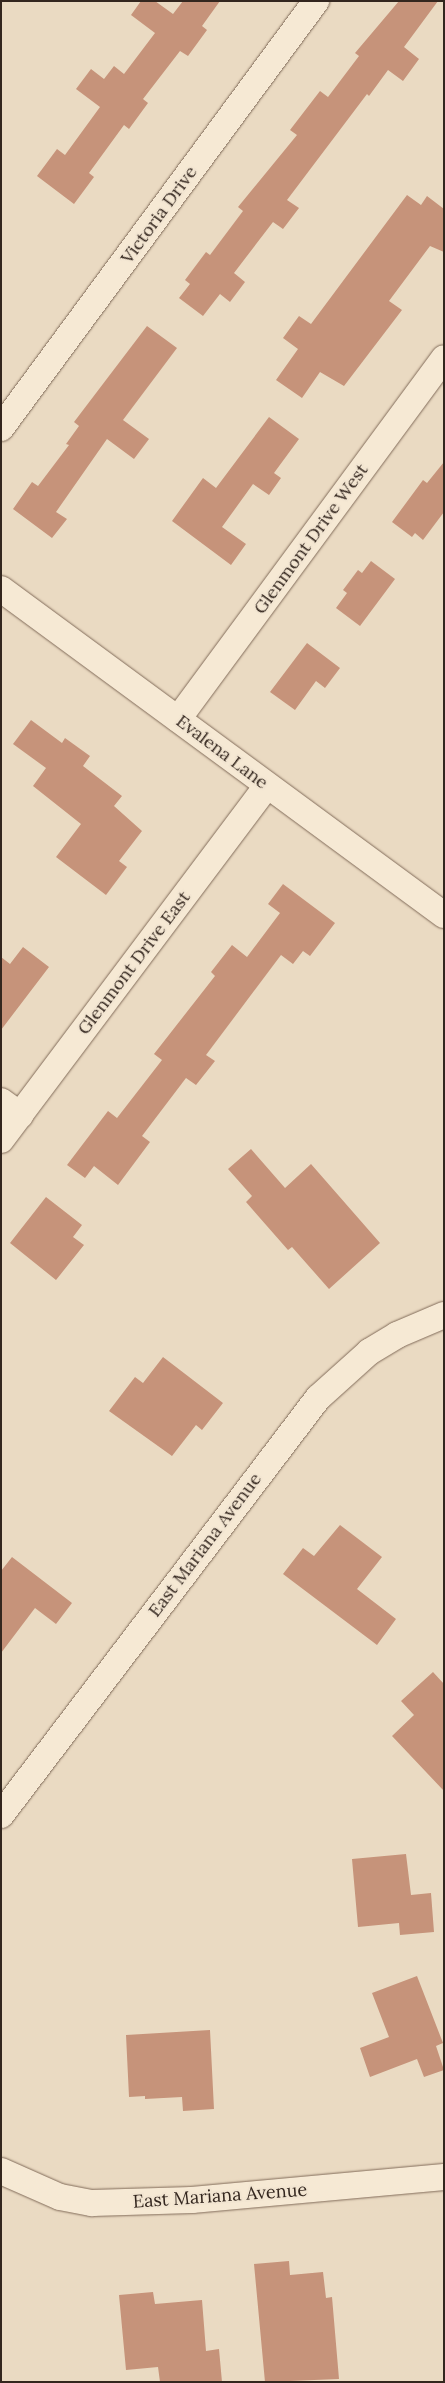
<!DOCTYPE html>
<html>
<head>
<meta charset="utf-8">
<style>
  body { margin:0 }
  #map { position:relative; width:445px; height:2383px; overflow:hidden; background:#eadac2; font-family:Lora,serif }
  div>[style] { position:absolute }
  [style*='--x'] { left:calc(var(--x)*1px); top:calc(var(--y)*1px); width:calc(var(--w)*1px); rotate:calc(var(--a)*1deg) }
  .building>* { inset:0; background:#c6937a }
  .roads { filter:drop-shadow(0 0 1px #826c5a) drop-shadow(0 0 1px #826c5a) }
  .minor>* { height:26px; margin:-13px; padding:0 13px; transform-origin:13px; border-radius:13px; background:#f6e9d4 }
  span { translate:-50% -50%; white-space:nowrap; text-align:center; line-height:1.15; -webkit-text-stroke:4px #f2e5d1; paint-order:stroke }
  .street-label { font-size:18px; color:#33261e }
  .frame { position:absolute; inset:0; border:2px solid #33261e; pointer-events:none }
</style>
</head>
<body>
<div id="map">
  <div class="building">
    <div style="clip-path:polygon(141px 1px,155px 1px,173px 14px,183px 1px,220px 1px,202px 26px,207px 30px,188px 56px,180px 51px,143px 99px,148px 103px,129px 129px,124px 125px,89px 173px,94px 177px,74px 204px,37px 176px,57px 149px,65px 155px,100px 107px,76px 89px,91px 69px,104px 79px,114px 66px,124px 74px,155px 33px,131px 15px)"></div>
    <div style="clip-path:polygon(399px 1px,438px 1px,404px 47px,419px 59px,403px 81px,388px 70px,369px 96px,367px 94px,287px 200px,299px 208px,283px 229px,273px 222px,234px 273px,245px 282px,230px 302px,220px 294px,203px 316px,179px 298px,190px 284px,185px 280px,206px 252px,210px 255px,243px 211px,238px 207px,297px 135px,290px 130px,320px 91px,328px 97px,359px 56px,355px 53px)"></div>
    <div style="clip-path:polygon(407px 195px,421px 205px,427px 196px,444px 209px,444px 252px,430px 246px,389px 301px,402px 310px,344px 386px,320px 372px,302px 398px,276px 380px,298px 349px,283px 338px,299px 316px,311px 324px)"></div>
    <div style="clip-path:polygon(147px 326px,177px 348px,123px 420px,149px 439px,134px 459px,107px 439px,56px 512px,67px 519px,52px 538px,13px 509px,32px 482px,38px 486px,69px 445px,66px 444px,79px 426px,74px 422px)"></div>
    <div style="clip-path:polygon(269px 417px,299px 439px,274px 473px,281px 478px,269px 495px,253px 484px,222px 527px,246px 544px,231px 565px,172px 521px,203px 478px,216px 488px)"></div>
    <div style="clip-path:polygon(444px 462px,444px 512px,423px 540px,415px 533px,412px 537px,392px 522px,423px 480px,427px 483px)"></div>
    <div style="clip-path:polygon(371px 561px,395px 579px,360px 626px,336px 608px,347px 593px,343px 590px,358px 570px,362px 573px)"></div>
    <div style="clip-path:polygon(307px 643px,340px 668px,325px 688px,316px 681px,295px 710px,270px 692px)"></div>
    <div style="clip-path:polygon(31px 720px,62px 743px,65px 738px,90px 756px,83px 766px,122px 796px,114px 806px,142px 831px,119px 861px,127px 867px,106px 895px,56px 857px,81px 824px,33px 786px,46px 768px,13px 744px)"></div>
    <div style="clip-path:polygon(283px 884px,335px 923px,310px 956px,303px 951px,293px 964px,281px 955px,206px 1055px,215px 1061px,196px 1085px,186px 1078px,142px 1136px,150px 1142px,118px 1185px,94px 1166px,85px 1178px,67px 1165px,108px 1111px,117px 1118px,162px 1060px,154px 1054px,215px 976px,211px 972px,232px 945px,247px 957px,280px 913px,268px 904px)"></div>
    <div style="clip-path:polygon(23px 947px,49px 967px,1px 1030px,1px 957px,10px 964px)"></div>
    <div style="clip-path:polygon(251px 1149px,285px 1188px,311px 1164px,380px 1243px,329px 1289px,292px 1247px,288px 1250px,246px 1202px,252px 1196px,228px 1169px)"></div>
    <div style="clip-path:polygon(46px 1197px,82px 1225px,73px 1237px,84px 1245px,56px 1280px,10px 1243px)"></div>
    <div style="clip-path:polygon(163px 1357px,223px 1403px,202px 1430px,196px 1425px,172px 1456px,109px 1411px,135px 1377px,143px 1383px)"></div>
    <div style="clip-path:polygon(340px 1525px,382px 1557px,357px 1589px,396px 1619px,377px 1645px,283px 1574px,303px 1548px,314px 1556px)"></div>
    <div style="clip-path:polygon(12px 1557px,72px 1603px,56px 1624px,35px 1608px,1px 1653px,1px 1571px)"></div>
    <div style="clip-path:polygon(433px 1672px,444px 1684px,444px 1791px,392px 1736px,414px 1715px,401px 1701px)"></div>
    <div style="clip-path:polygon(406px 1854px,411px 1895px,431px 1893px,434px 1932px,400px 1935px,399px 1923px,358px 1927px,352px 1859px)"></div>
    <div style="clip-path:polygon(417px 1976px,443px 2043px,436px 2046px,444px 2070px,424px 2077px,417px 2059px,370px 2077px,360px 2048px,389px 2037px,372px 1993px)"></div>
    <div style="clip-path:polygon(210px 2030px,214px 2109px,183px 2111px,182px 2097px,145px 2099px,145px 2096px,129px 2097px,126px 2035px)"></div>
    <div style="clip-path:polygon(289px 2261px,290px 2275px,323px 2272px,326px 2298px,332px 2297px,339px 2379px,265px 2382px,254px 2264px)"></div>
    <div style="clip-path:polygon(153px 2292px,155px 2304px,202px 2300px,206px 2351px,219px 2349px,222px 2382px,160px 2382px,158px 2367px,126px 2370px,119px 2295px)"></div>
  </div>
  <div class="roads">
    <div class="minor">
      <div style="--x:1;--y:428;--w:531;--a:-53.58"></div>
      <div style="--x:1;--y:589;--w:550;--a:36.35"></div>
      <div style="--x:178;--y:719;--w:448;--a:-53.6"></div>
      <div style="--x:1;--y:1101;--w:24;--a:36"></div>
      <div style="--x:1;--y:1140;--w:443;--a:-53.1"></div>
      <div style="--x:1;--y:1815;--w:524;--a:-52.76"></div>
      <div style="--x:318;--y:1398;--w:69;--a:-42"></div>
      <div style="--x:369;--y:1352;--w:33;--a:-31"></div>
      <div style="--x:397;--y:1335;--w:51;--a:-23.1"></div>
      <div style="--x:1;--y:2171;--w:64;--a:23.8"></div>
      <div style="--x:60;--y:2197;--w:33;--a:11"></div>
      <div style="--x:92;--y:2203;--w:100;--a:-1.7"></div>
      <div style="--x:192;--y:2200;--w:253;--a:-5.2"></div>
    </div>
  </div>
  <div class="street-label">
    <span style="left:159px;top:215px;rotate:-54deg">Victoria Drive</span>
    <span style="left:311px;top:539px;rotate:-54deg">Glenmont Drive West</span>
    <span style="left:222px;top:752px;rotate:37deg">Evalena Lane</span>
    <span style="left:134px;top:963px;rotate:-53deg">Glenmont Drive East</span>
    <span style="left:205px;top:1545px;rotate:-53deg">East Mariana Avenue</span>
    <span style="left:220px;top:2196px;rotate:-4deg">East Mariana Avenue</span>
  </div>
  <div class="frame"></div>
</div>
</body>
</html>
